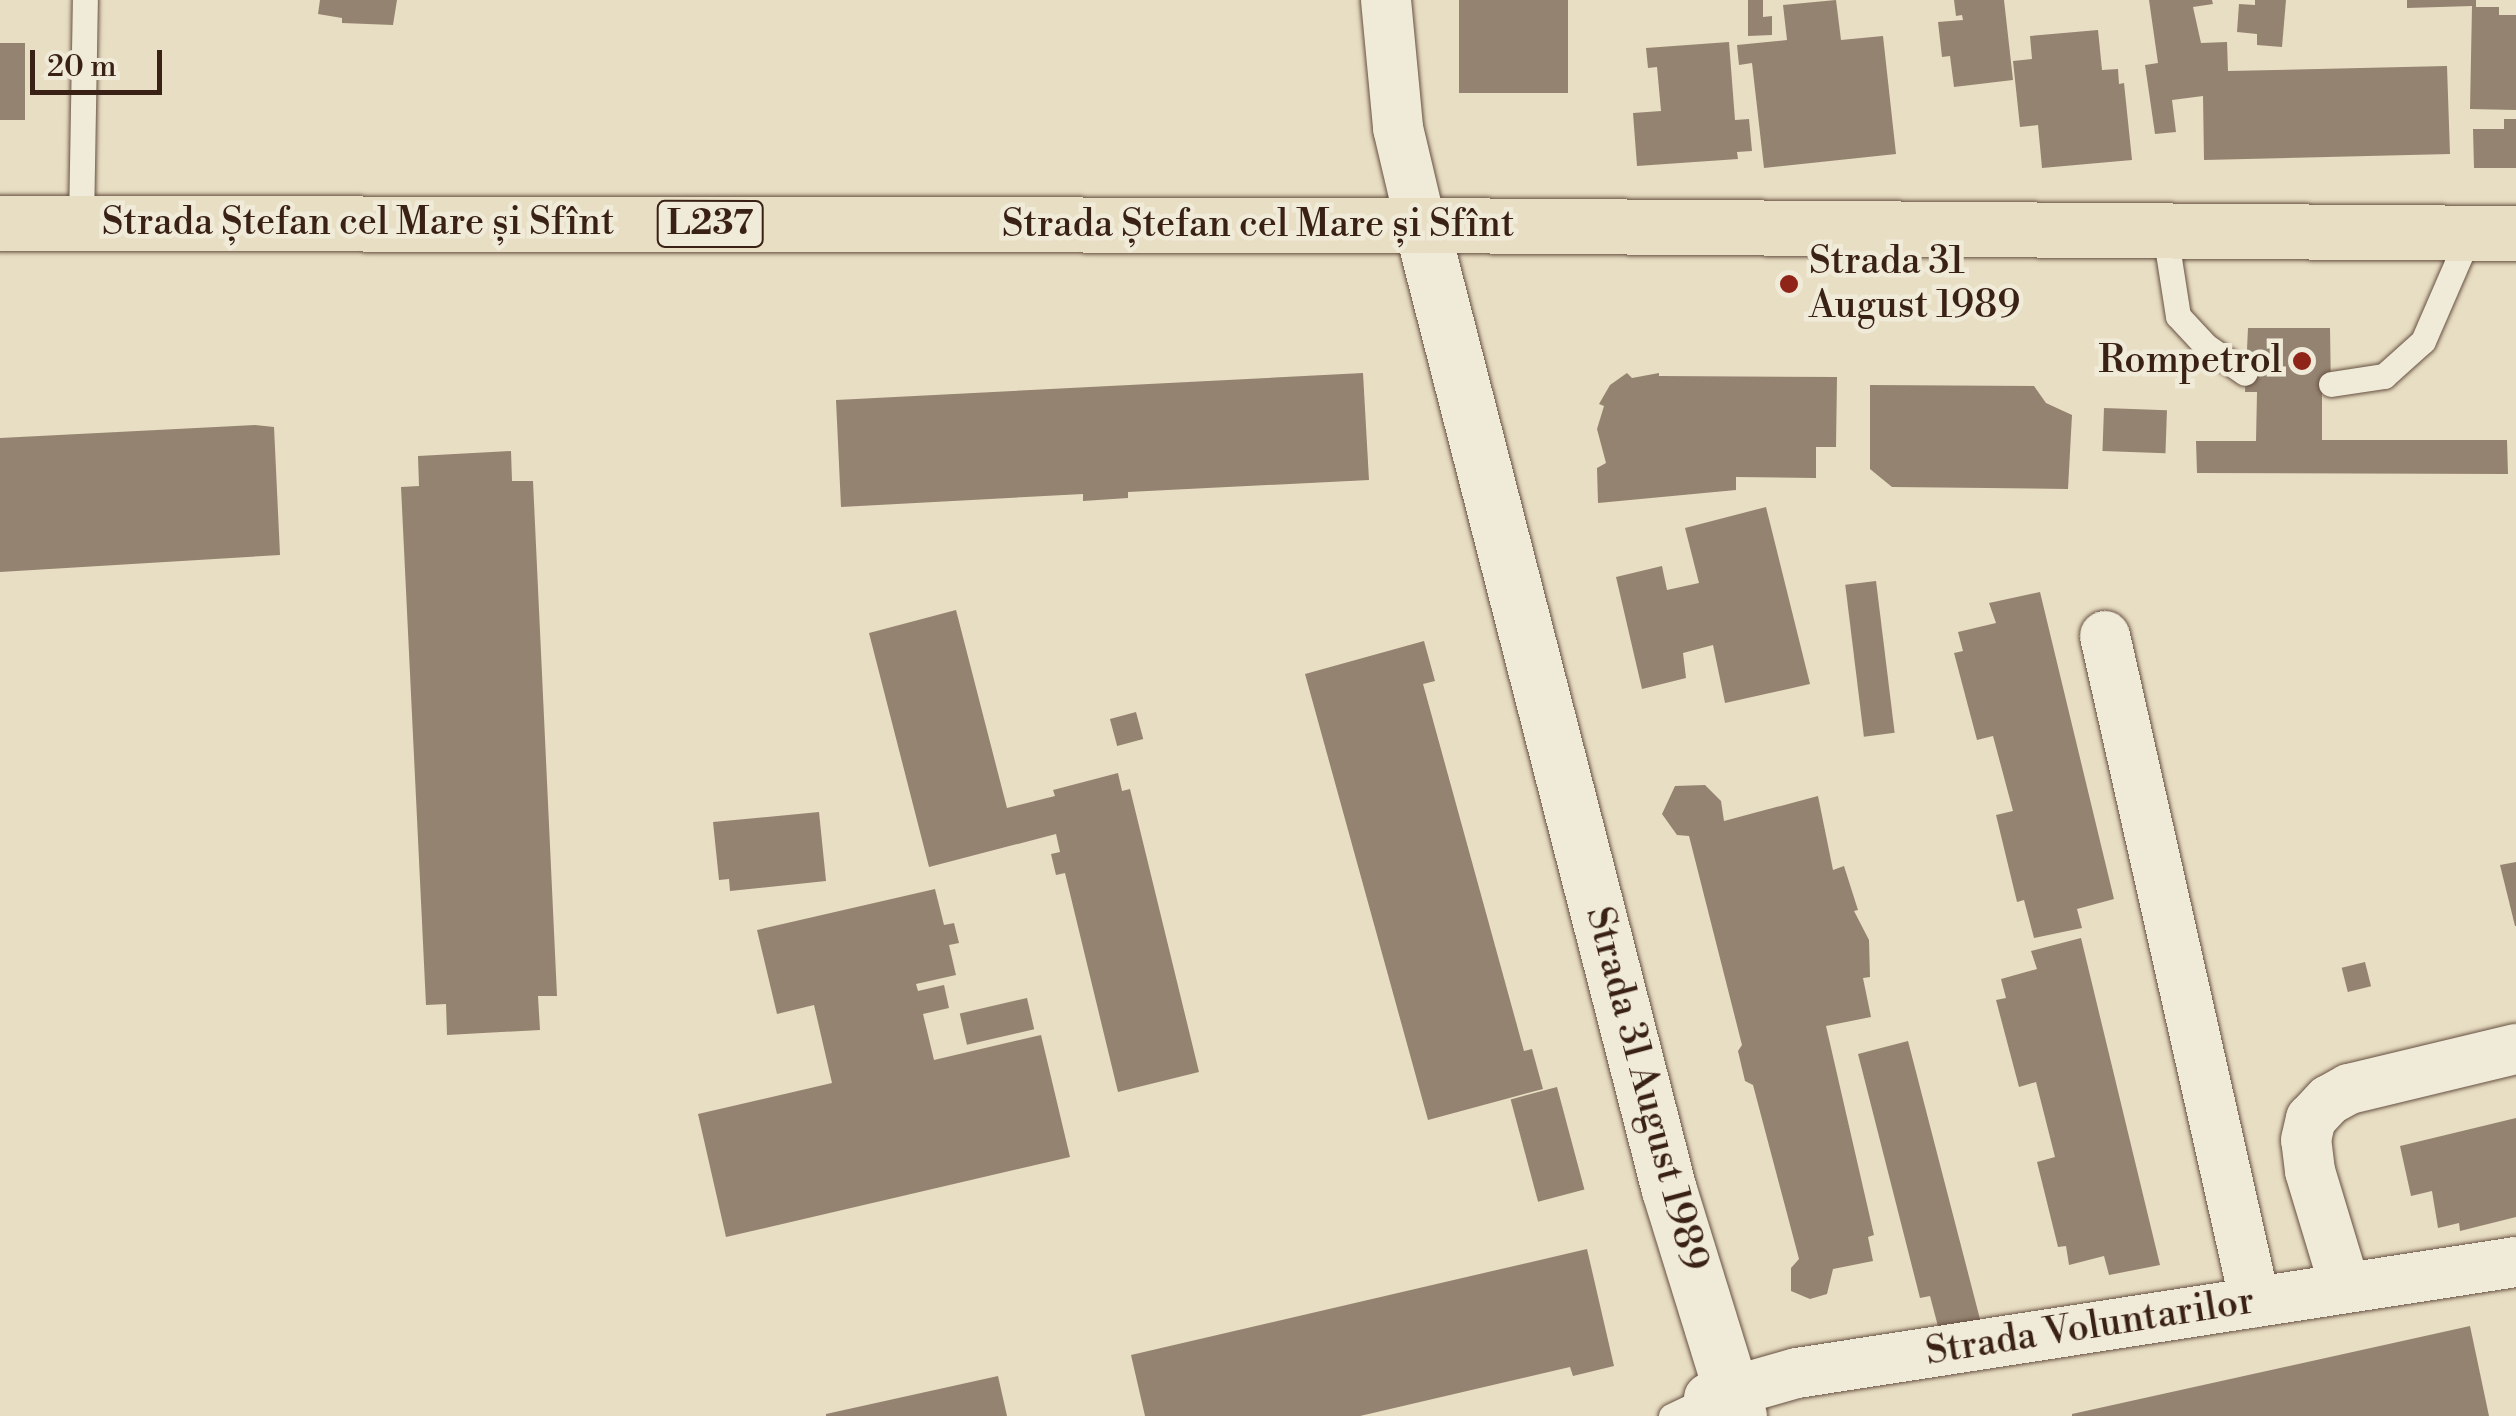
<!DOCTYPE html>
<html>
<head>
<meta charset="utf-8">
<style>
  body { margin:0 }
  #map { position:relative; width:2516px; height:1416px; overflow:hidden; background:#e8dec3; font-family:"Libre Bodoni",serif }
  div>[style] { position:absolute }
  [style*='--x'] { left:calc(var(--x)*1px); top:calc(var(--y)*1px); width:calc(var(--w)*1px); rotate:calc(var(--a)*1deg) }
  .building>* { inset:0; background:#948370; transform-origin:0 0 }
  .roads { filter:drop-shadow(0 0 2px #665041) drop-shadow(0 0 2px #665041) }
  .service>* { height:25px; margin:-12.5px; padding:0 12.5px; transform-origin:12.5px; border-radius:12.5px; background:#f0ead8 }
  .minor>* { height:50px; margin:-25px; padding:0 25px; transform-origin:25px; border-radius:25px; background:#f0ead8 }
  .secondary>* { height:55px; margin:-27.5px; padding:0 27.5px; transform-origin:27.5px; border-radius:27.5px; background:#f0ead8 }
  .primary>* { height:55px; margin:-27.5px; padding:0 27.5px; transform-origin:27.5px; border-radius:27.5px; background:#e8dec3 }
  .dots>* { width:28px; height:28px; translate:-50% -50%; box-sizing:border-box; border:5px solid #f0ead8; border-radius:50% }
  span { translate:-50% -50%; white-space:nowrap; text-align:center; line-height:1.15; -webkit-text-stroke:9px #f0ead8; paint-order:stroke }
  .shield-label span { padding:2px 8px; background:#f0ead8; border:2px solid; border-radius:8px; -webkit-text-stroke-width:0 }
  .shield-label { font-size:35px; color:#3a2116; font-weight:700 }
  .street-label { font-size:38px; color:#3a2116 }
  .poi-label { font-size:38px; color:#3a2116 }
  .left { translate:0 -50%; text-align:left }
  .right { translate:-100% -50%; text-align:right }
  .scale { position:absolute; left:30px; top:50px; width:132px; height:45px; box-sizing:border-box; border:5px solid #3a2116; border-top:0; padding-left:12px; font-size:30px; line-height:35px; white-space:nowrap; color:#3a2116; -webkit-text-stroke:8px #f0ead8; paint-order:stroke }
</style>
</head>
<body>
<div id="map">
  <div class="building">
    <div style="clip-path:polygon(320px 0,397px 0,393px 25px,342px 23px,342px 18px,318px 14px)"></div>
    <div style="left:1459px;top:0;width:109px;height:93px"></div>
    <div style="clip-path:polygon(1748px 0,1763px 0,1763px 17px,1772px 16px,1772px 35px,1748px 36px)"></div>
    <div style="clip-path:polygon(1836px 0,1841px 40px,1883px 36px,1896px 154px,1764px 168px,1752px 63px,1739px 65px,1737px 45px,1787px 40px,1783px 5px)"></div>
    <div style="clip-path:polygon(1954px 0,2004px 0,2013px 80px,1954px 87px,1950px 56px,1942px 57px,1938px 22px,1963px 20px,1962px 15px,1956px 16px)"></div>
    <div style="clip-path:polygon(2149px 0,2212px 0,2213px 4px,2193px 7px,2201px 43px,2227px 42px,2228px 71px,2447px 66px,2450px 154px,2204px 160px,2203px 96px,2172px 100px,2176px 132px,2155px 134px,2145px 65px,2158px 63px)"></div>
    <div style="clip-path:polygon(2255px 0,2286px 0,2282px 47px,2257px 45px,2257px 34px,2237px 32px,2239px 4px,2255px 5px)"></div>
    <div style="clip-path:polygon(2407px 0,2476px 0,2476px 7px,2499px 7px,2499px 15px,2516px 15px,2516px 110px,2470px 109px,2472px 6px,2407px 8px)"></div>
    <div style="clip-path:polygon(2098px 30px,2102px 70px,2118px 69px,2119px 84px,2124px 83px,2132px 160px,2042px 168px,2038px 125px,2020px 127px,2013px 61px,2032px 59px,2030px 36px)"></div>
    <div style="clip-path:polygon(1729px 42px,1735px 120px,1749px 119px,1752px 151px,1737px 152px,1738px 159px,1637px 166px,1633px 113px,1661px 111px,1657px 67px,1648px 68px,1646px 48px)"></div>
    <div style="left:0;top:43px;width:25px;height:77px"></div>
    <div style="clip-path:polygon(2504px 119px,2516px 119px,2516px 168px,2474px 168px,2473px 129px,2504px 129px)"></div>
    <div style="clip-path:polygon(2248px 328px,2330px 328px,2331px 392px,2322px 392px,2322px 440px,2507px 440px,2508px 474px,2197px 473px,2196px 441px,2256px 441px,2257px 392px,2245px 392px)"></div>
    <div style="clip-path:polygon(1363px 373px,1369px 480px,1128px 492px,1128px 498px,1083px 501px,1083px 494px,841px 507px,836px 400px)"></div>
    <div style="clip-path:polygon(1627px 373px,1632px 378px,1659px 373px,1659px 376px,1837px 377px,1836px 447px,1816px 447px,1816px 478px,1736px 477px,1736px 490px,1598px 503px,1597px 468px,1606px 463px,1597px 429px,1604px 406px,1599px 404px,1610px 385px)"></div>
    <div style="clip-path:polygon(1870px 385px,2034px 386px,2046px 403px,2072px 415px,2068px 489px,1892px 487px,1870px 469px)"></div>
    <div style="left:2104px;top:408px;width:63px;height:43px;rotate:2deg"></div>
    <div style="clip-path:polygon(255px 425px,274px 427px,280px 555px,0 572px,0 438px)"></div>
    <div style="clip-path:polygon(511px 451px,512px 481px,533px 481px,557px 996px,538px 996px,540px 1030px,447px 1035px,446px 1004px,426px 1005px,401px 487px,419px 486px,418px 456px)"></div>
    <div style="clip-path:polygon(1766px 507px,1810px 684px,1725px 703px,1713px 645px,1683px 653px,1686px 678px,1642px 689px,1616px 577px,1662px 566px,1667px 590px,1699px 583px,1685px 528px)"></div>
    <div style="left:1876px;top:581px;width:153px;height:31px;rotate:83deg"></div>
    <div style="clip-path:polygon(2040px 592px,2114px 899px,2077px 909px,2082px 928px,2034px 938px,2024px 900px,2017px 902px,1996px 815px,2013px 811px,1993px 736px,1977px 740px,1954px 653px,1963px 651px,1958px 632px,1996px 623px,1989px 603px)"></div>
    <div style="clip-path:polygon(956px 610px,1007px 808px,1055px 796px,1053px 790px,1118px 773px,1122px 791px,1130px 789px,1199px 1072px,1118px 1092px,1065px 873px,1056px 875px,1051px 854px,1060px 852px,1056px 834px,929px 867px,869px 633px)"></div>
    <div style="clip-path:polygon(1424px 641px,1435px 681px,1423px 684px,1524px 1051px,1532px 1049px,1543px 1089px,1428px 1120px,1305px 674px)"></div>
    <div style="left:1136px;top:712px;width:28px;height:27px;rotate:75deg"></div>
    <div style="clip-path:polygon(1705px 785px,1721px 801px,1724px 821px,1818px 796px,1833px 870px,1844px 866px,1858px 910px,1854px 911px,1869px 940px,1870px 977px,1863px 978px,1871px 1017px,1826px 1026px,1874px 1235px,1868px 1237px,1873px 1261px,1833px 1269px,1827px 1294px,1810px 1299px,1791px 1291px,1791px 1268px,1799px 1259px,1753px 1085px,1745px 1081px,1738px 1051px,1742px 1045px,1689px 836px,1677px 835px,1662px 814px,1675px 786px)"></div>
    <div style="clip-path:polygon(819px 812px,826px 881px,730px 891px,729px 879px,719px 880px,713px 822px)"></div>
    <div style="clip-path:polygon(2516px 862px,2516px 926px,2515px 926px,2500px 865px)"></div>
    <div style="clip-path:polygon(935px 889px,944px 925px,954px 923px,959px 943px,949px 945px,956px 975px,916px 984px,918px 991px,944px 985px,949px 1008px,923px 1014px,934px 1060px,1041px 1035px,1070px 1157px,726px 1237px,698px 1114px,832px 1083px,814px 1005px,777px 1014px,757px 930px)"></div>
    <div style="clip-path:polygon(2081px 938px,2160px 1265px,2109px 1275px,2104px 1256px,2069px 1265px,2066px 1246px,2058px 1247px,2037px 1162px,2055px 1157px,2036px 1082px,2019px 1087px,1996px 1000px,2006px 998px,2001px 979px,2037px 969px,2031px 951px)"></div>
    <div style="left:2365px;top:962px;width:25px;height:24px;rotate:76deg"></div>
    <div style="left:1027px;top:998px;width:32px;height:69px;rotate:77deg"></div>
    <div style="clip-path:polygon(1908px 1041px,1981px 1323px,1940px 1334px,1930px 1296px,1920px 1298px,1858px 1054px)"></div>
    <div style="left:1557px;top:1087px;width:106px;height:48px;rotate:75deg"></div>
    <div style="clip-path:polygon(2516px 1118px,2516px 1217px,2460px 1231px,2459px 1223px,2438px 1228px,2432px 1191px,2411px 1196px,2400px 1146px)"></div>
    <div style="clip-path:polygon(1587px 1249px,1614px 1366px,1573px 1376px,1570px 1367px,1360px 1416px,1145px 1416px,1131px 1355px)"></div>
    <div style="clip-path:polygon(2470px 1326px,2489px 1416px,2072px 1416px,2072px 1414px)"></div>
    <div style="clip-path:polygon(998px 1376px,1007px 1416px,826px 1416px,826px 1414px)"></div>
  </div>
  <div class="roads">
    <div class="service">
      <div style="--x:81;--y:223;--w:223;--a:-89"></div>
      <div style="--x:2165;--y:233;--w:84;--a:81.1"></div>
      <div style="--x:2178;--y:316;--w:41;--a:47"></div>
      <div style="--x:2206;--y:346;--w:47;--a:34.7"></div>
      <div style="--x:2331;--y:384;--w:54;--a:-8.6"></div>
      <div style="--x:2384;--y:376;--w:52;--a:-41.9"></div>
      <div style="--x:2423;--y:341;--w:118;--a:-66.5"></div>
      <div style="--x:1671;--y:1416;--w:42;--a:-25.3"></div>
    </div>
    <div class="minor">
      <div style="--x:1386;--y:0;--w:129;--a:84.6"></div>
      <div style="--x:1398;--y:128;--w:100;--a:76.7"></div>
      <div style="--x:2105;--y:636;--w:683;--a:77.31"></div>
      <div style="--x:2345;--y:1287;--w:121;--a:-106.8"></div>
      <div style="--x:2310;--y:1171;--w:31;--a:-97"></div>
      <div style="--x:2306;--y:1140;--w:22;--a:-77"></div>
      <div style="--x:2311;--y:1119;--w:26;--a:-47"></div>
      <div style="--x:2329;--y:1100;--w:23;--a:-29"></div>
      <div style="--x:2349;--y:1089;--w:172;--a:-13.5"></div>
      <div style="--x:1709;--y:1398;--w:91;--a:-15.9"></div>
      <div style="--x:1797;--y:1373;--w:728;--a:-8.78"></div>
    </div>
    <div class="secondary">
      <div style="--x:1421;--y:225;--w:996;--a:75.59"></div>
      <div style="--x:1669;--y:1190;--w:237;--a:72.8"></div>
    </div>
    <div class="primary">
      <div style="--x:0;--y:223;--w:1421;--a:0.08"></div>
      <div style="--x:1421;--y:225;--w:1095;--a:0.42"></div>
    </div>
  </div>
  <div class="dots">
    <div style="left:1789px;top:284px;background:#8f2418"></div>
    <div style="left:2302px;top:361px;background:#8f2418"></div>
  </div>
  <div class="shield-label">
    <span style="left:710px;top:224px">L237</span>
  </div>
  <div class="street-label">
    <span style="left:358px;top:223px">Strada Ștefan cel Mare și Sfînt</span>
    <span style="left:1258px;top:225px">Strada Ștefan cel Mare și Sfînt</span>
    <span style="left:1646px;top:1089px;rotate:75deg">Strada 31 August 1989</span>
    <span style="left:2090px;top:1327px;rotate:-9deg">Strada Voluntarilor</span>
  </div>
  <div class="poi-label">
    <span class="left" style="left:1809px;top:284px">Strada 31<br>August 1989</span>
    <span class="right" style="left:2282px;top:361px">Rompetrol</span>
  </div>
  <div class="scale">20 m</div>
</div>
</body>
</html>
